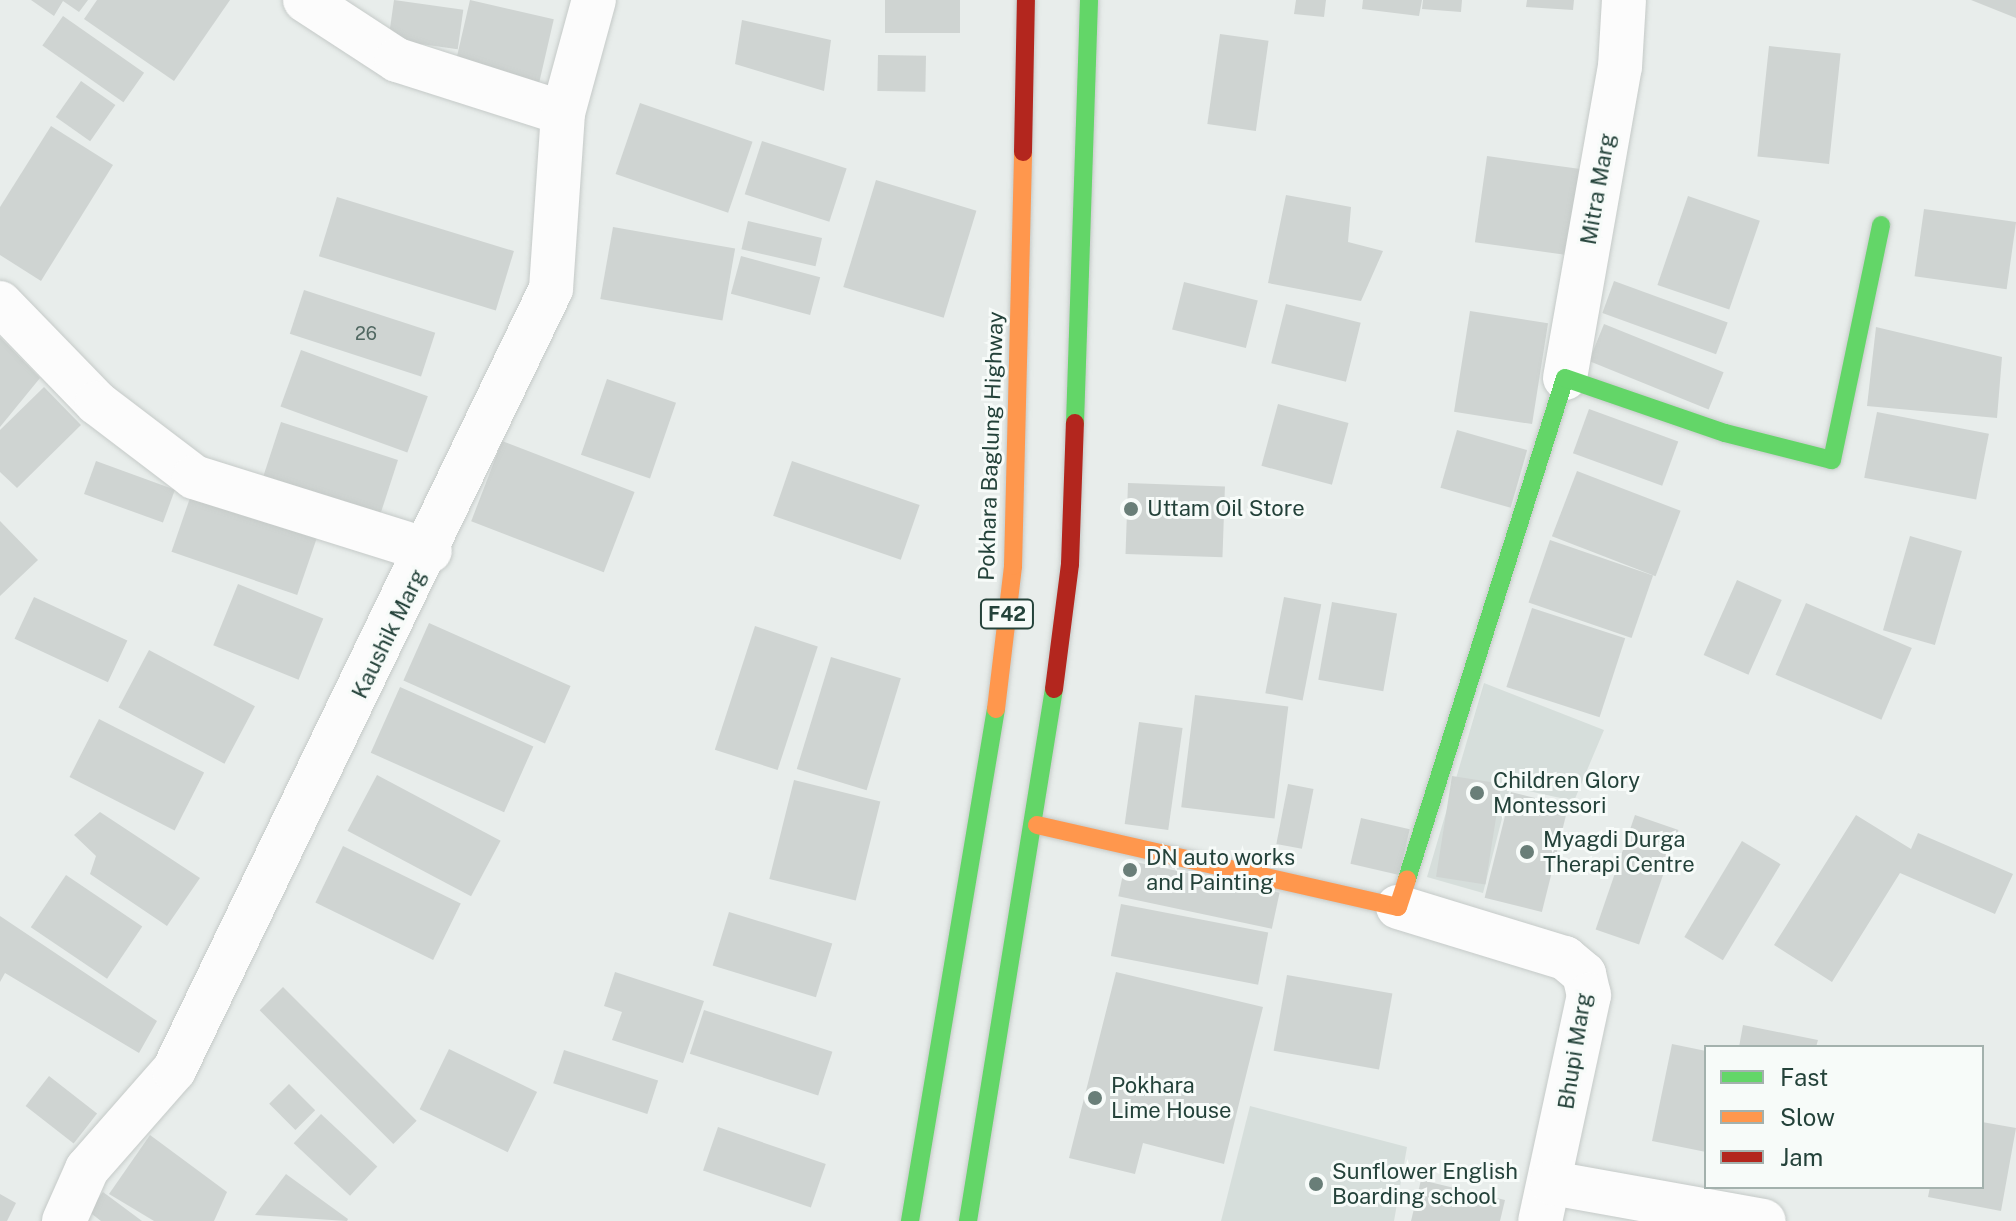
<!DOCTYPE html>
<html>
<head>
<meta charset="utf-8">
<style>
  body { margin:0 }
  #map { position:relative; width:2016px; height:1221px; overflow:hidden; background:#e8edeb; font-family:"Public Sans",sans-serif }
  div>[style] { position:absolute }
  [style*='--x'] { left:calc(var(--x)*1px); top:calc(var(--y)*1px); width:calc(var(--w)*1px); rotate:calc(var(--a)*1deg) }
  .built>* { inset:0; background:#d6dedb }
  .building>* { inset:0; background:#cfd4d2; transform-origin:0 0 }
  .roads { filter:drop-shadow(0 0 2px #c5cac8) drop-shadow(0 0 2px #c5cac8) }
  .street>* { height:44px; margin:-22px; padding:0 22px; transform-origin:22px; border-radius:22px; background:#fcfcfc }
  .fast>* { height:18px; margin:-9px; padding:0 9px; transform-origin:9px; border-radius:9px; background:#63d668 }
  .slow>* { height:18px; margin:-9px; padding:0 9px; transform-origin:9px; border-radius:9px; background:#ff974d }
  .jam>* { height:18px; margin:-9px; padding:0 9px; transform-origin:9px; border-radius:9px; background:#b3261e }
  .dots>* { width:22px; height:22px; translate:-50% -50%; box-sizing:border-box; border:4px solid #f7fbf9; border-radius:50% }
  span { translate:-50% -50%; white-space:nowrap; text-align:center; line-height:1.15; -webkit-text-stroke:6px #f7fbf9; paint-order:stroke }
  .number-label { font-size:18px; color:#506761 }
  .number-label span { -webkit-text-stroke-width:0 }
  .shield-label span { padding:2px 6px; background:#f7fbf9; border:2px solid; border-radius:6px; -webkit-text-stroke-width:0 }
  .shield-label { font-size:20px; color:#24423a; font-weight:700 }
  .street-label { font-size:22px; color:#24423a }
  .poi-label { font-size:22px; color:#24423a }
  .left { translate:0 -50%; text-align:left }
  .legend { position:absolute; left:1704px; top:1045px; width:280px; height:144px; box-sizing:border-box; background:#f7fbf9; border:2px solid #a3b1ad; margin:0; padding:10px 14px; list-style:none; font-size:24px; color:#24423a }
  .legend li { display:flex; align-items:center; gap:16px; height:40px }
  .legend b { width:40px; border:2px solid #a3b1ad }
</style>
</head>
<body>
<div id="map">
  <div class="built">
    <div style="clip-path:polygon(1484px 683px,1604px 730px,1574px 801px,1510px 787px,1483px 893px,1427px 877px)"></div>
    <div style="clip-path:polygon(1250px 1106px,1407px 1147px,1394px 1221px,1221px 1221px)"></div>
  </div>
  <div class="building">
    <div style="clip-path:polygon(31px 0,88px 0,79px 12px,63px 1px,54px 16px)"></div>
    <div style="clip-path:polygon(97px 0,230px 0,174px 81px,84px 19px)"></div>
    <div style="left:394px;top:0;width:70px;height:40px;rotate:8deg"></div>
    <div style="left:470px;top:0;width:86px;height:71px;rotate:13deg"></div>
    <div style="left:885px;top:0;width:75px;height:33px"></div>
    <div style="clip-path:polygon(1296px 0,1326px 0,1324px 17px,1294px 14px)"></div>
    <div style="clip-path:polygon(1363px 0,1422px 0,1419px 16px,1362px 9px)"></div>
    <div style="clip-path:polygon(1423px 0,1462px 0,1461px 12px,1422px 9px)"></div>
    <div style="clip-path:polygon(1527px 0,1574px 0,1573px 10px,1526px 7px)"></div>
    <div style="clip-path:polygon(1971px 0,2016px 0,2016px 18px)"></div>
    <div style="left:63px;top:16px;width:99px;height:36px;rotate:35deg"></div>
    <div style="clip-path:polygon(742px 20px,831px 40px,824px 91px,735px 64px)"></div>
    <div style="left:1220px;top:34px;width:49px;height:91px;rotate:8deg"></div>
    <div style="left:1769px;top:46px;width:72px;height:111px;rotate:6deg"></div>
    <div style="left:878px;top:55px;width:48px;height:36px;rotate:1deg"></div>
    <div style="left:81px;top:81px;width:42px;height:44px;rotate:35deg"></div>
    <div style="left:640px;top:103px;width:119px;height:75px;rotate:19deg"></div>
    <div style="clip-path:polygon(51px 126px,113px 165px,41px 281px,0 255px,0 207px)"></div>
    <div style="left:762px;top:141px;width:89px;height:56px;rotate:18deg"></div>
    <div style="left:1487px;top:156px;width:96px;height:87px;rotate:8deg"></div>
    <div style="left:876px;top:180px;width:105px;height:112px;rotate:17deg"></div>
    <div style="clip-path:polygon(1286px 195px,1351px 207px,1348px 242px,1383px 251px,1361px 301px,1268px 283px)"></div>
    <div style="left:1688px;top:196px;width:76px;height:94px;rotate:19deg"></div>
    <div style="left:337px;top:197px;width:185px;height:62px;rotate:17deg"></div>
    <div style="left:1924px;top:209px;width:93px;height:68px;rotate:8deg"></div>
    <div style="left:748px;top:221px;width:76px;height:29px;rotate:13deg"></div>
    <div style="left:613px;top:227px;width:124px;height:73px;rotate:10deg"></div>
    <div style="left:741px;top:256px;width:82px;height:39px;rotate:15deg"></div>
    <div style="left:1614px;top:281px;width:121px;height:34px;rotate:20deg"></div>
    <div style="left:1184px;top:282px;width:76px;height:49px;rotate:14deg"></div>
    <div style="left:304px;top:290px;width:138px;height:46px;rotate:18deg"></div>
    <div style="left:1286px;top:304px;width:77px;height:61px;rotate:14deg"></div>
    <div style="left:1470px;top:311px;width:79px;height:102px;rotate:9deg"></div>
    <div style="left:1604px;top:324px;width:129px;height:40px;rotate:22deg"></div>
    <div style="clip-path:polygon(1876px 327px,2002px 357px,1997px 418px,1867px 406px)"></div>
    <div style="clip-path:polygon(0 337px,40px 378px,0 427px)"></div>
    <div style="left:301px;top:350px;width:135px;height:60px;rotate:20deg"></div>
    <div style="left:607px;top:379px;width:73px;height:80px;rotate:19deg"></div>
    <div style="clip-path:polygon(44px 387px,81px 425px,17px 488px,0 472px,0 430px)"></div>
    <div style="left:1278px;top:404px;width:73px;height:64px;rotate:15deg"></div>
    <div style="left:1589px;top:409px;width:95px;height:47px;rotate:20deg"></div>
    <div style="left:1877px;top:412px;width:114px;height:67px;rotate:11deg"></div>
    <div style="left:281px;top:422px;width:123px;height:65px;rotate:18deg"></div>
    <div style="left:1457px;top:430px;width:73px;height:60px;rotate:16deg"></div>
    <div style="left:502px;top:441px;width:142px;height:86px;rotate:21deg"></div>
    <div style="left:96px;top:461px;width:84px;height:35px;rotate:20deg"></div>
    <div style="left:792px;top:461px;width:135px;height:58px;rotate:19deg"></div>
    <div style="left:1577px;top:471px;width:111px;height:70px;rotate:21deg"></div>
    <div style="left:1128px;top:483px;width:97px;height:71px;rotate:2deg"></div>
    <div style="left:191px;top:495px;width:133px;height:60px;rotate:19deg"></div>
    <div style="clip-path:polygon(0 521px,38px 560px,0 596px)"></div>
    <div style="left:1910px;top:536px;width:54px;height:98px;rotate:16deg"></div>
    <div style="left:1550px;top:540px;width:109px;height:66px;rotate:19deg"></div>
    <div style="left:1737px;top:580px;width:49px;height:82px;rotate:24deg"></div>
    <div style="left:238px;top:584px;width:92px;height:66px;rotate:22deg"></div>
    <div style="left:34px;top:597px;width:103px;height:46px;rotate:25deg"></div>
    <div style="left:1284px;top:597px;width:38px;height:98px;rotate:11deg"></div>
    <div style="left:1332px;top:602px;width:66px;height:79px;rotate:10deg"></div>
    <div style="left:1806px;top:603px;width:115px;height:78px;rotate:23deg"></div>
    <div style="left:1532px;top:608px;width:98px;height:83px;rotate:18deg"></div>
    <div style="left:429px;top:623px;width:155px;height:63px;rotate:24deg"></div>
    <div style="left:755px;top:626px;width:66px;height:130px;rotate:18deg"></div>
    <div style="left:149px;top:650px;width:120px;height:65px;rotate:28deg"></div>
    <div style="left:831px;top:657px;width:73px;height:117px;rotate:17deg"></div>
    <div style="left:400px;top:687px;width:146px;height:72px;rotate:24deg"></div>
    <div style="left:1195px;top:695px;width:94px;height:113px;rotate:7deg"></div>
    <div style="left:99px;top:719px;width:118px;height:65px;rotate:27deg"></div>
    <div style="left:1139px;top:722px;width:44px;height:103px;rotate:8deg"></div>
    <div style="left:377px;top:775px;width:140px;height:63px;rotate:28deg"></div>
    <div style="left:1452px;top:776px;width:50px;height:102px;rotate:9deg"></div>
    <div style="left:794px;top:780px;width:89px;height:102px;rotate:14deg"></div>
    <div style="left:1288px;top:784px;width:26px;height:61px;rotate:11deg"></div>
    <div style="left:1511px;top:792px;width:59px;height:109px;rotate:14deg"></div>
    <div style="clip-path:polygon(100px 812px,200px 878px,167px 926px,90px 874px,96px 856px,74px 835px)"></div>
    <div style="left:1635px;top:815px;width:46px;height:121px;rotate:19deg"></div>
    <div style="clip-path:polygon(1856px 815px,1911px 849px,1918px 833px,2013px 874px,1995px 914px,1900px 873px,1832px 982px,1774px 945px)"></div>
    <div style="left:1361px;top:818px;width:50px;height:47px;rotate:13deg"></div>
    <div style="left:1742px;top:841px;width:45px;height:112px;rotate:31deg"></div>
    <div style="left:343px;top:846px;width:131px;height:63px;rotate:26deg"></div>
    <div style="left:1126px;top:860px;width:157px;height:37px;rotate:12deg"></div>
    <div style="left:66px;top:875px;width:92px;height:63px;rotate:34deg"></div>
    <div style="left:1121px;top:904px;width:150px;height:53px;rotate:11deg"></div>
    <div style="left:729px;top:912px;width:108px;height:56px;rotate:17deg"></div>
    <div style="clip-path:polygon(0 916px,157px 1021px,139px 1053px,5px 973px,0 982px)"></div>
    <div style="clip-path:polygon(615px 972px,704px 1001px,683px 1063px,612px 1040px,622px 1012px,604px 1006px)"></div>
    <div style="clip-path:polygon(1116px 972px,1263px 1007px,1224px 1164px,1143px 1143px,1135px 1174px,1069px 1158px)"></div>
    <div style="left:1287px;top:975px;width:107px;height:77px;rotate:10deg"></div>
    <div style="left:283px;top:987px;width:189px;height:33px;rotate:45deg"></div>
    <div style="left:704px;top:1010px;width:135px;height:46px;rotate:18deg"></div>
    <div style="clip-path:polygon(1743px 1025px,1818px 1040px,1816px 1047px,1739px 1047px)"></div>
    <div style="clip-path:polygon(1672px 1044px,1706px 1051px,1706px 1152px,1652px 1141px)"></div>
    <div style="left:449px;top:1049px;width:98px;height:67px;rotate:26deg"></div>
    <div style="left:564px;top:1050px;width:99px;height:35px;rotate:18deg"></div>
    <div style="left:49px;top:1076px;width:61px;height:38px;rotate:38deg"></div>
    <div style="left:289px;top:1084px;width:37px;height:28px;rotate:45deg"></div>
    <div style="left:321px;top:1114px;width:77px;height:40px;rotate:43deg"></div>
    <div style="clip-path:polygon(1982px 1122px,2016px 1128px,2001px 1211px,1928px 1197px,1930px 1187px,1982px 1187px)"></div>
    <div style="left:718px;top:1127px;width:114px;height:46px;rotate:19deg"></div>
    <div style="clip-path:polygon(150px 1135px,227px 1192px,214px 1221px,154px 1221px,109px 1194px)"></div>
    <div style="clip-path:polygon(286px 1174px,348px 1219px,347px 1221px,255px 1215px)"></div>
    <div style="clip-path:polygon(1421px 1180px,1505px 1200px,1500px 1221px,1411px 1221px)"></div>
    <div style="clip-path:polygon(103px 1192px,142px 1221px,101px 1221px,88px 1211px)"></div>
    <div style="clip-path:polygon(0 1194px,16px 1203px,7px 1221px,0 1221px)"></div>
  </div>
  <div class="roads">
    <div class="street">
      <div style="--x:305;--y:0;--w:110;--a:33.1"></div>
      <div style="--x:397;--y:60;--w:174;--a:17.7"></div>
      <div style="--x:0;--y:303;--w:139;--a:45.9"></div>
      <div style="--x:97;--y:403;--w:122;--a:37.3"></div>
      <div style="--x:194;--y:477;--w:247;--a:17.4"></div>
      <div style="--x:1565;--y:378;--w:316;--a:-80"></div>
      <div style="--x:1620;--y:67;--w:67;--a:-86.6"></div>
      <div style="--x:1398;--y:907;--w:175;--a:17"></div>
      <div style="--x:1565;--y:958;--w:25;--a:40"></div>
      <div style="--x:1584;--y:974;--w:22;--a:77"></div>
      <div style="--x:1589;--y:995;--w:231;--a:102.2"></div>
      <div style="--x:1552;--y:1183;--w:215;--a:10.2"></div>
      <div style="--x:64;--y:1221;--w:57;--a:-66.1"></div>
      <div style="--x:87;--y:1169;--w:132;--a:-48.7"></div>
      <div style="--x:174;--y:1070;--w:867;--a:-64.23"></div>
      <div style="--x:551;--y:289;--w:176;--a:-86.1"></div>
      <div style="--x:563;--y:113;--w:117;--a:-74.7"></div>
    </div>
    <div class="fast">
      <div style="--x:1075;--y:423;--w:423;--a:-88.1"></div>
      <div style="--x:1407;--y:879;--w:525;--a:-72.5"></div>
      <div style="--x:1565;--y:378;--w:169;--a:19"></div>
      <div style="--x:1725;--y:433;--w:110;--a:14.2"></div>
      <div style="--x:1832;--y:460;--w:240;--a:-78.2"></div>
      <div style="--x:910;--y:1221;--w:519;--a:-80.47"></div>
      <div style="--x:968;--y:1221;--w:539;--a:-80.82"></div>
    </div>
    <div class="slow">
      <div style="--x:996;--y:709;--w:144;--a:-83.2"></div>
      <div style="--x:1013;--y:566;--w:414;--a:-88.6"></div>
      <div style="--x:1037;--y:825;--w:370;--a:12.8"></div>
      <div style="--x:1398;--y:907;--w:29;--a:-72"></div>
    </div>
    <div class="jam">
      <div style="--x:1023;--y:152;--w:152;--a:-88.9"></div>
      <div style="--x:1054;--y:689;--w:126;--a:-82.7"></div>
      <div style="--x:1070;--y:564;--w:141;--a:-88"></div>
    </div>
  </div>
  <div class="dots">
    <div style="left:1131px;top:509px;background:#697e78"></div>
    <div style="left:1477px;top:793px;background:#697e78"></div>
    <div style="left:1527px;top:852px;background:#697e78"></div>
    <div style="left:1130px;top:870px;background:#697e78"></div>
    <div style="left:1095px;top:1098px;background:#697e78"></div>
    <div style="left:1316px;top:1184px;background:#697e78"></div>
  </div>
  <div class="number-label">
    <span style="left:366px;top:334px">26</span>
  </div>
  <div class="shield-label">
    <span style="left:1007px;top:614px">F42</span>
  </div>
  <div class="street-label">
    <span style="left:1598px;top:189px;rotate:-80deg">Mitra Marg</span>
    <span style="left:991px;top:446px;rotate:-88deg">Pokhara Baglung Highway</span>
    <span style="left:389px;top:634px;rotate:-64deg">Kaushik Marg</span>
    <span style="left:1575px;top:1051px;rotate:-81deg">Bhupi Marg</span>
  </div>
  <div class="poi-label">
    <span class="left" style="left:1147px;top:509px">Uttam Oil Store</span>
    <span class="left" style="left:1493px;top:793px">Children Glory<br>Montessori</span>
    <span class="left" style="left:1543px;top:852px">Myagdi Durga<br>Therapi Centre</span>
    <span class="left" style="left:1146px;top:870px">DN auto works<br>and Painting</span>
    <span class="left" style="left:1111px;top:1098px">Pokhara<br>Lime House</span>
    <span class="left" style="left:1332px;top:1184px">Sunflower English<br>Boarding school</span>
  </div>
  <ul class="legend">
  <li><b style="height:10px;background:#63d668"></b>Fast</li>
  <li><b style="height:10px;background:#ff974d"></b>Slow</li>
  <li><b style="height:10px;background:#b3261e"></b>Jam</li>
  </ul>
</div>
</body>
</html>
